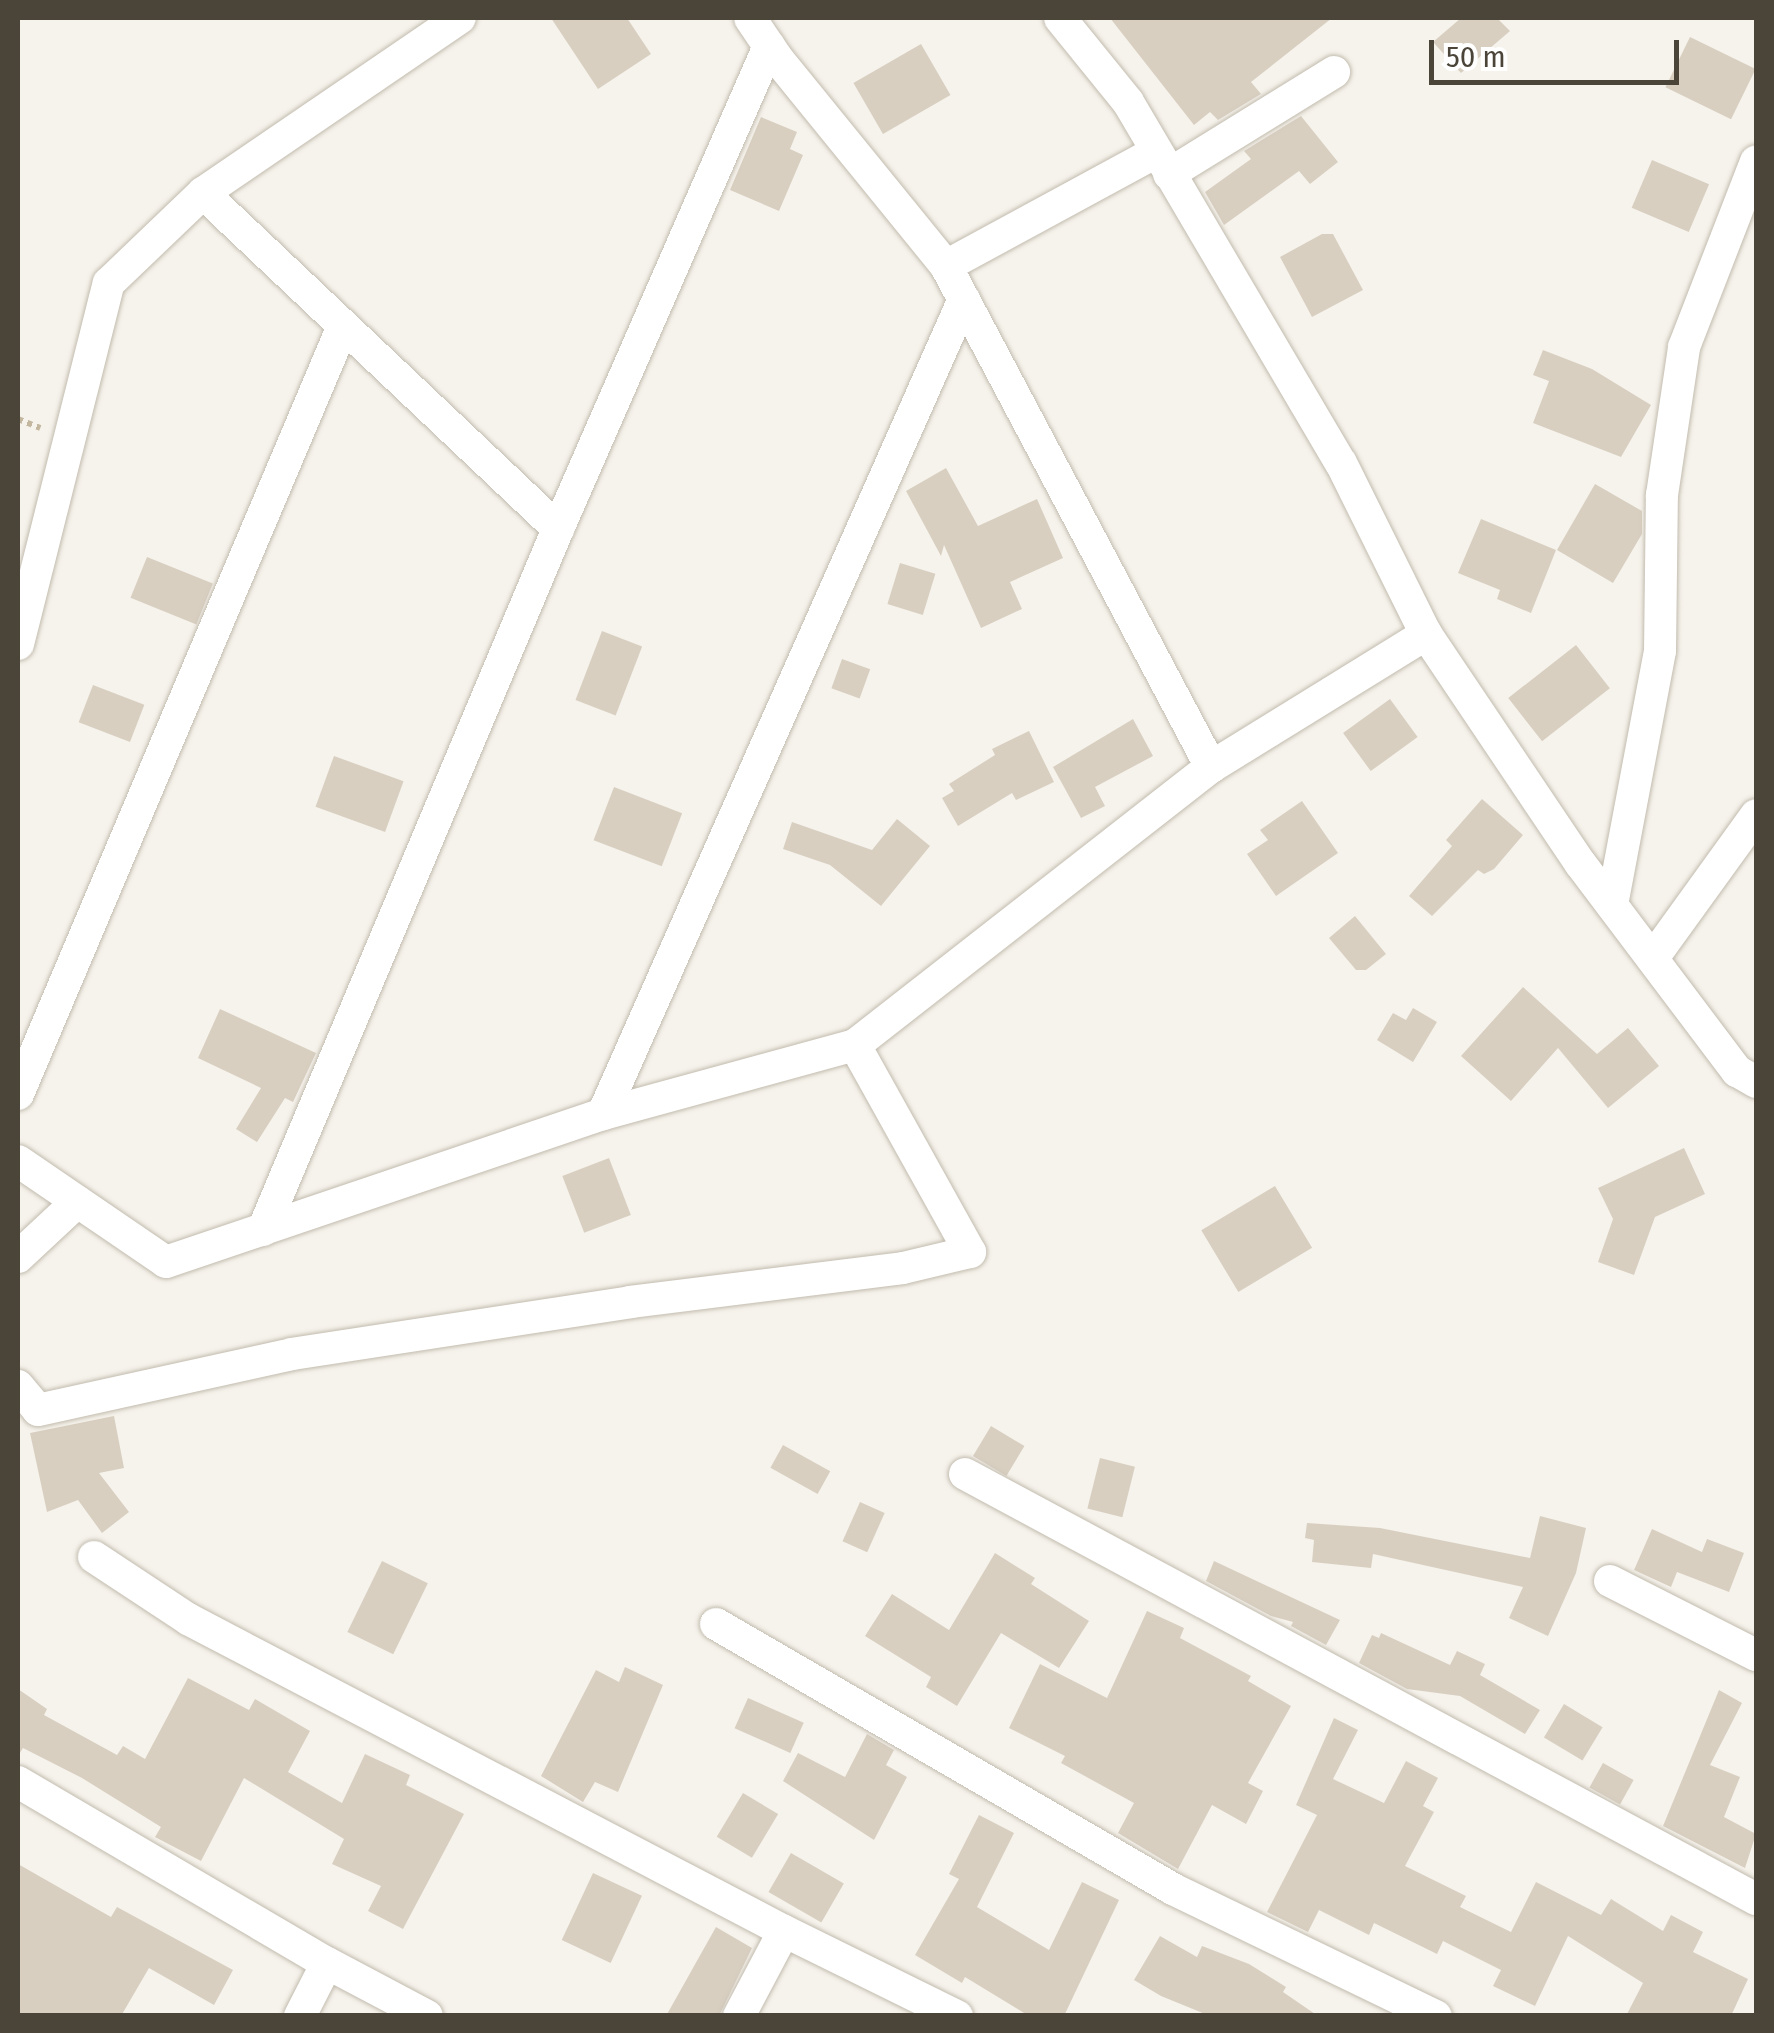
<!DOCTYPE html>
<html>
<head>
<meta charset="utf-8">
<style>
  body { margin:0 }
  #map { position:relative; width:1774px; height:2033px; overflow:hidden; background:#f6f3ec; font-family:"Fira Sans Condensed",sans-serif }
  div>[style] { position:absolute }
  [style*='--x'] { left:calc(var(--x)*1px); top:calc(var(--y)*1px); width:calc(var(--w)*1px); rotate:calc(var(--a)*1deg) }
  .building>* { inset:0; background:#d8cfc1; transform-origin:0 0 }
  .path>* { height:6px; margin-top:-3px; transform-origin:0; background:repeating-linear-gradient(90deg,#c4b79f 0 5px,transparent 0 10px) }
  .roads { filter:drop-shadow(0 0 2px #c2bbae) drop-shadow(0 0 2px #c2bbae) }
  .minor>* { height:32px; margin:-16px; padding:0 16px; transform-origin:16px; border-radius:16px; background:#fff }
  span { translate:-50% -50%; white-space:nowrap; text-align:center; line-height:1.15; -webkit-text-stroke:8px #fff; paint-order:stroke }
  .frame { position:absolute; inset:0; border:20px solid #4b4439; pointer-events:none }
  .scale { position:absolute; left:1429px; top:40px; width:250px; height:45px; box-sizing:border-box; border:5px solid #4b4439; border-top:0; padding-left:12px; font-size:30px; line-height:35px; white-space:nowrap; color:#4b4439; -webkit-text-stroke:8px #fff; paint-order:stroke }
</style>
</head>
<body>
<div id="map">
  <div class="building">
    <div style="clip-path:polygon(551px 18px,627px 18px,651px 54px,598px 89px)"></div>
    <div style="clip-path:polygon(1110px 18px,1332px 18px,1251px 82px,1261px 94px,1218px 120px,1210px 112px,1194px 125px)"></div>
    <div style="clip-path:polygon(1461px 18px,1497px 18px,1510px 31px,1461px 73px,1433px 42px)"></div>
    <div style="left:1690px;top:37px;width:73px;height:56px;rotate:26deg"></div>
    <div style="left:921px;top:44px;width:59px;height:78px;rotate:60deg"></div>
    <div style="clip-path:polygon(1301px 116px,1338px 162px,1310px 184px,1299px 171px,1224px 225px,1205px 192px,1251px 159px,1244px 151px)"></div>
    <div style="clip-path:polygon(761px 117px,797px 132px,790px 149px,803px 155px,779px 211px,730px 190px)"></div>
    <div style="left:1652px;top:160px;width:62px;height:52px;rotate:23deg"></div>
    <div style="clip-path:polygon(1322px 234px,1333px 234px,1363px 290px,1312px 317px,1280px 257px)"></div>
    <div style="clip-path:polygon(1543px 350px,1592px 369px,1651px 405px,1621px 457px,1533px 423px,1549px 381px,1533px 375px)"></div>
    <div style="clip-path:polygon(946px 468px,978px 526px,1037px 499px,1063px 558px,1010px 582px,1022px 609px,981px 628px,944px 545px,941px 556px,906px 491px)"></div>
    <div style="clip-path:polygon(1595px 484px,1642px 511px,1642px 534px,1613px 583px,1557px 550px)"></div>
    <div style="clip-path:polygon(1481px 519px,1556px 550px,1531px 613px,1497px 599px,1500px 590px,1458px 573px)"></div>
    <div style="left:147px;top:557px;width:71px;height:44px;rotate:22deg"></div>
    <div style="left:900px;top:563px;width:37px;height:43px;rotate:17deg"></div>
    <div style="left:602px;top:631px;width:43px;height:74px;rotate:21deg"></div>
    <div style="left:1576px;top:645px;width:55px;height:86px;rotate:52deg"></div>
    <div style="left:842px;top:659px;width:30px;height:31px;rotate:20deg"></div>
    <div style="left:93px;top:685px;width:55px;height:40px;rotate:21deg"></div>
    <div style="left:1390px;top:699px;width:47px;height:58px;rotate:54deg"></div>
    <div style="clip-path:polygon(1133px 719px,1153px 756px,1095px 787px,1105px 806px,1081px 818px,1053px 767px)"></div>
    <div style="clip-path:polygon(1029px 731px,1054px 782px,1016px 800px,1012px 793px,958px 826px,942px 798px,954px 791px,949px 784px,995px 755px,992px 749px)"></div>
    <div style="left:334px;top:756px;width:74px;height:54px;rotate:20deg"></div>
    <div style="left:614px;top:787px;width:73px;height:57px;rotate:21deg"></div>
    <div style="clip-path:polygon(1482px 799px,1523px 835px,1494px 869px,1484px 874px,1478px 870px,1432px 916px,1409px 896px,1452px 846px,1446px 840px)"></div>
    <div style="clip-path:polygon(1302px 801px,1338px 853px,1276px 896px,1247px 854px,1268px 840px,1260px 830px)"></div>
    <div style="clip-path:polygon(897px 819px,930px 846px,881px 906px,830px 865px,783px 849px,792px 822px,872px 850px)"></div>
    <div style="clip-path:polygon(1355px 916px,1386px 954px,1366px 970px,1356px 970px,1329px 938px)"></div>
    <div style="clip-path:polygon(1523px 987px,1597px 1054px,1628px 1028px,1659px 1066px,1608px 1108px,1558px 1048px,1511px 1101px,1461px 1056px)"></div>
    <div style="clip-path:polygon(1413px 1008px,1437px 1022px,1413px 1062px,1377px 1040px,1393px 1013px,1406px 1020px)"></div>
    <div style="clip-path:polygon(220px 1009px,316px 1053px,293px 1102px,285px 1098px,257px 1142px,236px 1129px,261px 1088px,198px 1058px)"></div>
    <div style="clip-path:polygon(1684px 1148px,1705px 1194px,1655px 1217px,1634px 1275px,1598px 1262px,1613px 1219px,1598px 1188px)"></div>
    <div style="left:609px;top:1158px;width:61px;height:50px;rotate:69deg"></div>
    <div style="left:1275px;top:1186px;width:72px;height:86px;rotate:59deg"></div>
    <div style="clip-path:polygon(114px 1416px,124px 1468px,99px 1473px,129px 1512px,102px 1533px,78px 1500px,47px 1512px,30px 1433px)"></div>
    <div style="left:991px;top:1426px;width:39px;height:35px;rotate:31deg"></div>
    <div style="left:783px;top:1445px;width:54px;height:26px;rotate:29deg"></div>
    <div style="left:1100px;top:1458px;width:36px;height:52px;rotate:14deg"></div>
    <div style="left:860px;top:1502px;width:27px;height:43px;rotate:24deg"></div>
    <div style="clip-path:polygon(1540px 1516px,1586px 1528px,1576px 1573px,1548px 1636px,1509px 1618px,1523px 1587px,1373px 1554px,1371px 1568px,1312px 1562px,1314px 1540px,1305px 1538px,1307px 1523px,1380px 1528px,1530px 1558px)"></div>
    <div style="clip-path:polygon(1652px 1529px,1702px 1552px,1707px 1539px,1744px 1553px,1729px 1592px,1677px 1572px,1671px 1587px,1634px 1570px)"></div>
    <div style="clip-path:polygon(995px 1553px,1035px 1578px,1031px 1584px,1089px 1621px,1059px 1668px,1001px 1633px,957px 1706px,926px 1687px,931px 1677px,865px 1636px,892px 1594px,949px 1630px)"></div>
    <div style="left:382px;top:1561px;width:51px;height:79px;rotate:26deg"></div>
    <div style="clip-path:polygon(1214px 1561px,1340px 1620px,1326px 1645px,1291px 1626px,1293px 1622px,1271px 1616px,1206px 1581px)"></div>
    <div style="clip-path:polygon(1147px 1611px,1184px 1628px,1180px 1638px,1251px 1676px,1248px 1681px,1291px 1706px,1248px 1783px,1263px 1791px,1246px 1824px,1212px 1805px,1178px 1869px,1118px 1833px,1134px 1803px,1061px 1763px,1065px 1756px,1009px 1728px,1040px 1664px,1107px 1698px)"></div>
    <div style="clip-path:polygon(1381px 1633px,1450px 1665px,1457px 1651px,1485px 1664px,1480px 1675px,1540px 1710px,1525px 1734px,1460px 1696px,1407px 1689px,1359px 1663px,1372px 1635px,1379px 1638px)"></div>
    <div style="clip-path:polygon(625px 1667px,663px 1685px,618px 1792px,595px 1782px,583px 1802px,541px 1776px,596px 1670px,619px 1682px)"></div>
    <div style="clip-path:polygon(188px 1678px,249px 1710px,255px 1699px,310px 1731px,288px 1772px,342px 1803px,365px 1754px,410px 1775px,406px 1785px,464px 1814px,403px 1929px,368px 1911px,381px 1886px,332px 1864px,344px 1839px,244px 1778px,201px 1861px,155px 1837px,161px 1827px,82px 1778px,23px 1748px,18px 1756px,18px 1689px,47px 1709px,44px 1715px,117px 1755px,123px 1746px,145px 1759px)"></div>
    <div style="clip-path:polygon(1719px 1690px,1742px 1703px,1710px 1765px,1740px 1777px,1724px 1817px,1756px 1834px,1745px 1868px,1663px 1826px)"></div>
    <div style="left:748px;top:1698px;width:61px;height:33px;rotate:24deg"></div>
    <div style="left:1564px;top:1704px;width:45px;height:39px;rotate:31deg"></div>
    <div style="clip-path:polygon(1334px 1718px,1358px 1730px,1333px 1779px,1384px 1803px,1406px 1761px,1438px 1778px,1423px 1806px,1434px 1812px,1405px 1866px,1466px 1896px,1460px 1907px,1511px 1932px,1536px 1882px,1601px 1915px,1611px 1899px,1663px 1931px,1671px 1915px,1703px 1932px,1693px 1952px,1748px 1979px,1731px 2016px,1626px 2016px,1643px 1983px,1568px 1936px,1535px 2006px,1493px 1986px,1501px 1970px,1443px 1941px,1437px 1954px,1374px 1923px,1369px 1935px,1319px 1910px,1308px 1932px,1267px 1912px,1317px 1815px,1296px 1805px)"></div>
    <div style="clip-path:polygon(867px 1734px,894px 1750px,886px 1765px,907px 1777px,874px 1840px,783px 1781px,798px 1753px,845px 1777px)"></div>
    <div style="left:1603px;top:1763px;width:35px;height:28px;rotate:29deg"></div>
    <div style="left:743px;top:1793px;width:41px;height:51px;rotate:31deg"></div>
    <div style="clip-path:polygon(979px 1815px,1014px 1833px,977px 1907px,1049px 1950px,1082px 1882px,1119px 1900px,1064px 2016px,1029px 2016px,965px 1977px,962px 1983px,915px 1955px,959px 1879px,949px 1874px)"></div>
    <div style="left:791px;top:1853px;width:61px;height:45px;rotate:30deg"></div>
    <div style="clip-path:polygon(18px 1864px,111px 1917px,117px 1907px,233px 1970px,214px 2005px,149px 1968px,121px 2016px,18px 2016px)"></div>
    <div style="left:593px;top:1873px;width:54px;height:74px;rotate:25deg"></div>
    <div style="clip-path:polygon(716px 1927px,752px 1948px,719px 2016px,666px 2016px)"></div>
    <div style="clip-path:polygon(1160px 1936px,1197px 1957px,1202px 1946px,1249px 1964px,1286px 1987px,1283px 1992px,1318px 2016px,1210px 2016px,1161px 1996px,1134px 1980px)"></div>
  </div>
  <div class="path">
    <div style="--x:18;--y:419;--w:24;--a:22"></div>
  </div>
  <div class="roads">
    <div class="minor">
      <div style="--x:1060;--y:18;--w:108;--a:51"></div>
      <div style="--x:1128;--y:102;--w:419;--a:59.5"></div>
      <div style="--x:1341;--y:463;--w:191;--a:63.6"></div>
      <div style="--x:1426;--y:634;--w:276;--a:56.1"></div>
      <div style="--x:1580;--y:863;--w:261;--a:53"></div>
      <div style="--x:1737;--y:1071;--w:22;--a:30"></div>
      <div style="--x:1169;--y:174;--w:194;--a:-31.7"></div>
      <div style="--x:203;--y:193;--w:489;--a:43.4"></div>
      <div style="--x:558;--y:529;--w:527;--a:-66.4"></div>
      <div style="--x:946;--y:266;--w:239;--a:-28.5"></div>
      <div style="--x:18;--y:644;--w:372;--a:-75.9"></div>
      <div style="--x:109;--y:283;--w:130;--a:-43.8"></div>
      <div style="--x:203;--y:193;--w:311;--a:-34.3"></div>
      <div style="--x:1211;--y:767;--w:253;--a:-31.7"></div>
      <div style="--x:1612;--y:905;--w:258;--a:-79.3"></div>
      <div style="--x:1660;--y:651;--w:156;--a:-89.3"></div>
      <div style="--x:1662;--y:495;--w:150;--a:-81.5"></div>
      <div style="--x:1684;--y:347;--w:199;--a:-68.8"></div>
      <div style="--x:1653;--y:958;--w:176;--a:-54.2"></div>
      <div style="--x:18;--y:1094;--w:834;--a:-67.06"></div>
      <div style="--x:603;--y:1114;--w:891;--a:-66.11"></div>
      <div style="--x:18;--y:1161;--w:179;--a:34.3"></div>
      <div style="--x:166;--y:1262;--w:461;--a:-18.7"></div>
      <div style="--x:603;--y:1114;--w:261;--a:-15.3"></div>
      <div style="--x:855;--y:1045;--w:452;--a:-38"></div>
      <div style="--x:1211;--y:767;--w:567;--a:-117.88"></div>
      <div style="--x:946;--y:266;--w:268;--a:-129.1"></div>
      <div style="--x:777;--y:58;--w:48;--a:-124"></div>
      <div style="--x:263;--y:1230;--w:761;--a:-67.18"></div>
      <div style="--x:18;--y:1257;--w:81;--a:-43"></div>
      <div style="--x:18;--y:1386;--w:31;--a:50"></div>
      <div style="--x:38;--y:1410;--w:260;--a:-12.4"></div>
      <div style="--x:292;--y:1354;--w:342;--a:-8.7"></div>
      <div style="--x:630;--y:1302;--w:275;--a:-7.1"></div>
      <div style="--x:903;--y:1268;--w:69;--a:-13.4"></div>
      <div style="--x:970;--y:1252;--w:237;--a:-119.1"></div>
      <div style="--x:965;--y:1474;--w:898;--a:28.25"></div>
      <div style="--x:94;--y:1557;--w:113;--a:33.4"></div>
      <div style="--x:188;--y:1619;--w:673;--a:27.63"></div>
      <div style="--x:784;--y:1931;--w:193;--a:26.2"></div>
      <div style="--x:1610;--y:1581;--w:164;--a:26.9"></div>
      <div style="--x:716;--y:1624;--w:528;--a:30.11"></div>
      <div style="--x:1173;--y:1889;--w:292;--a:25.8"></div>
      <div style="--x:18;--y:1782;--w:358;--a:30.4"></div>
      <div style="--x:327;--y:1963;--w:113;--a:27.9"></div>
      <div style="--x:300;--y:2016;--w:59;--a:-63"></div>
      <div style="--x:739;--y:2016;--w:96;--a:-62.1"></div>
    </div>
  </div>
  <div class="frame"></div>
  <div class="scale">50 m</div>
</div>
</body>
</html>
